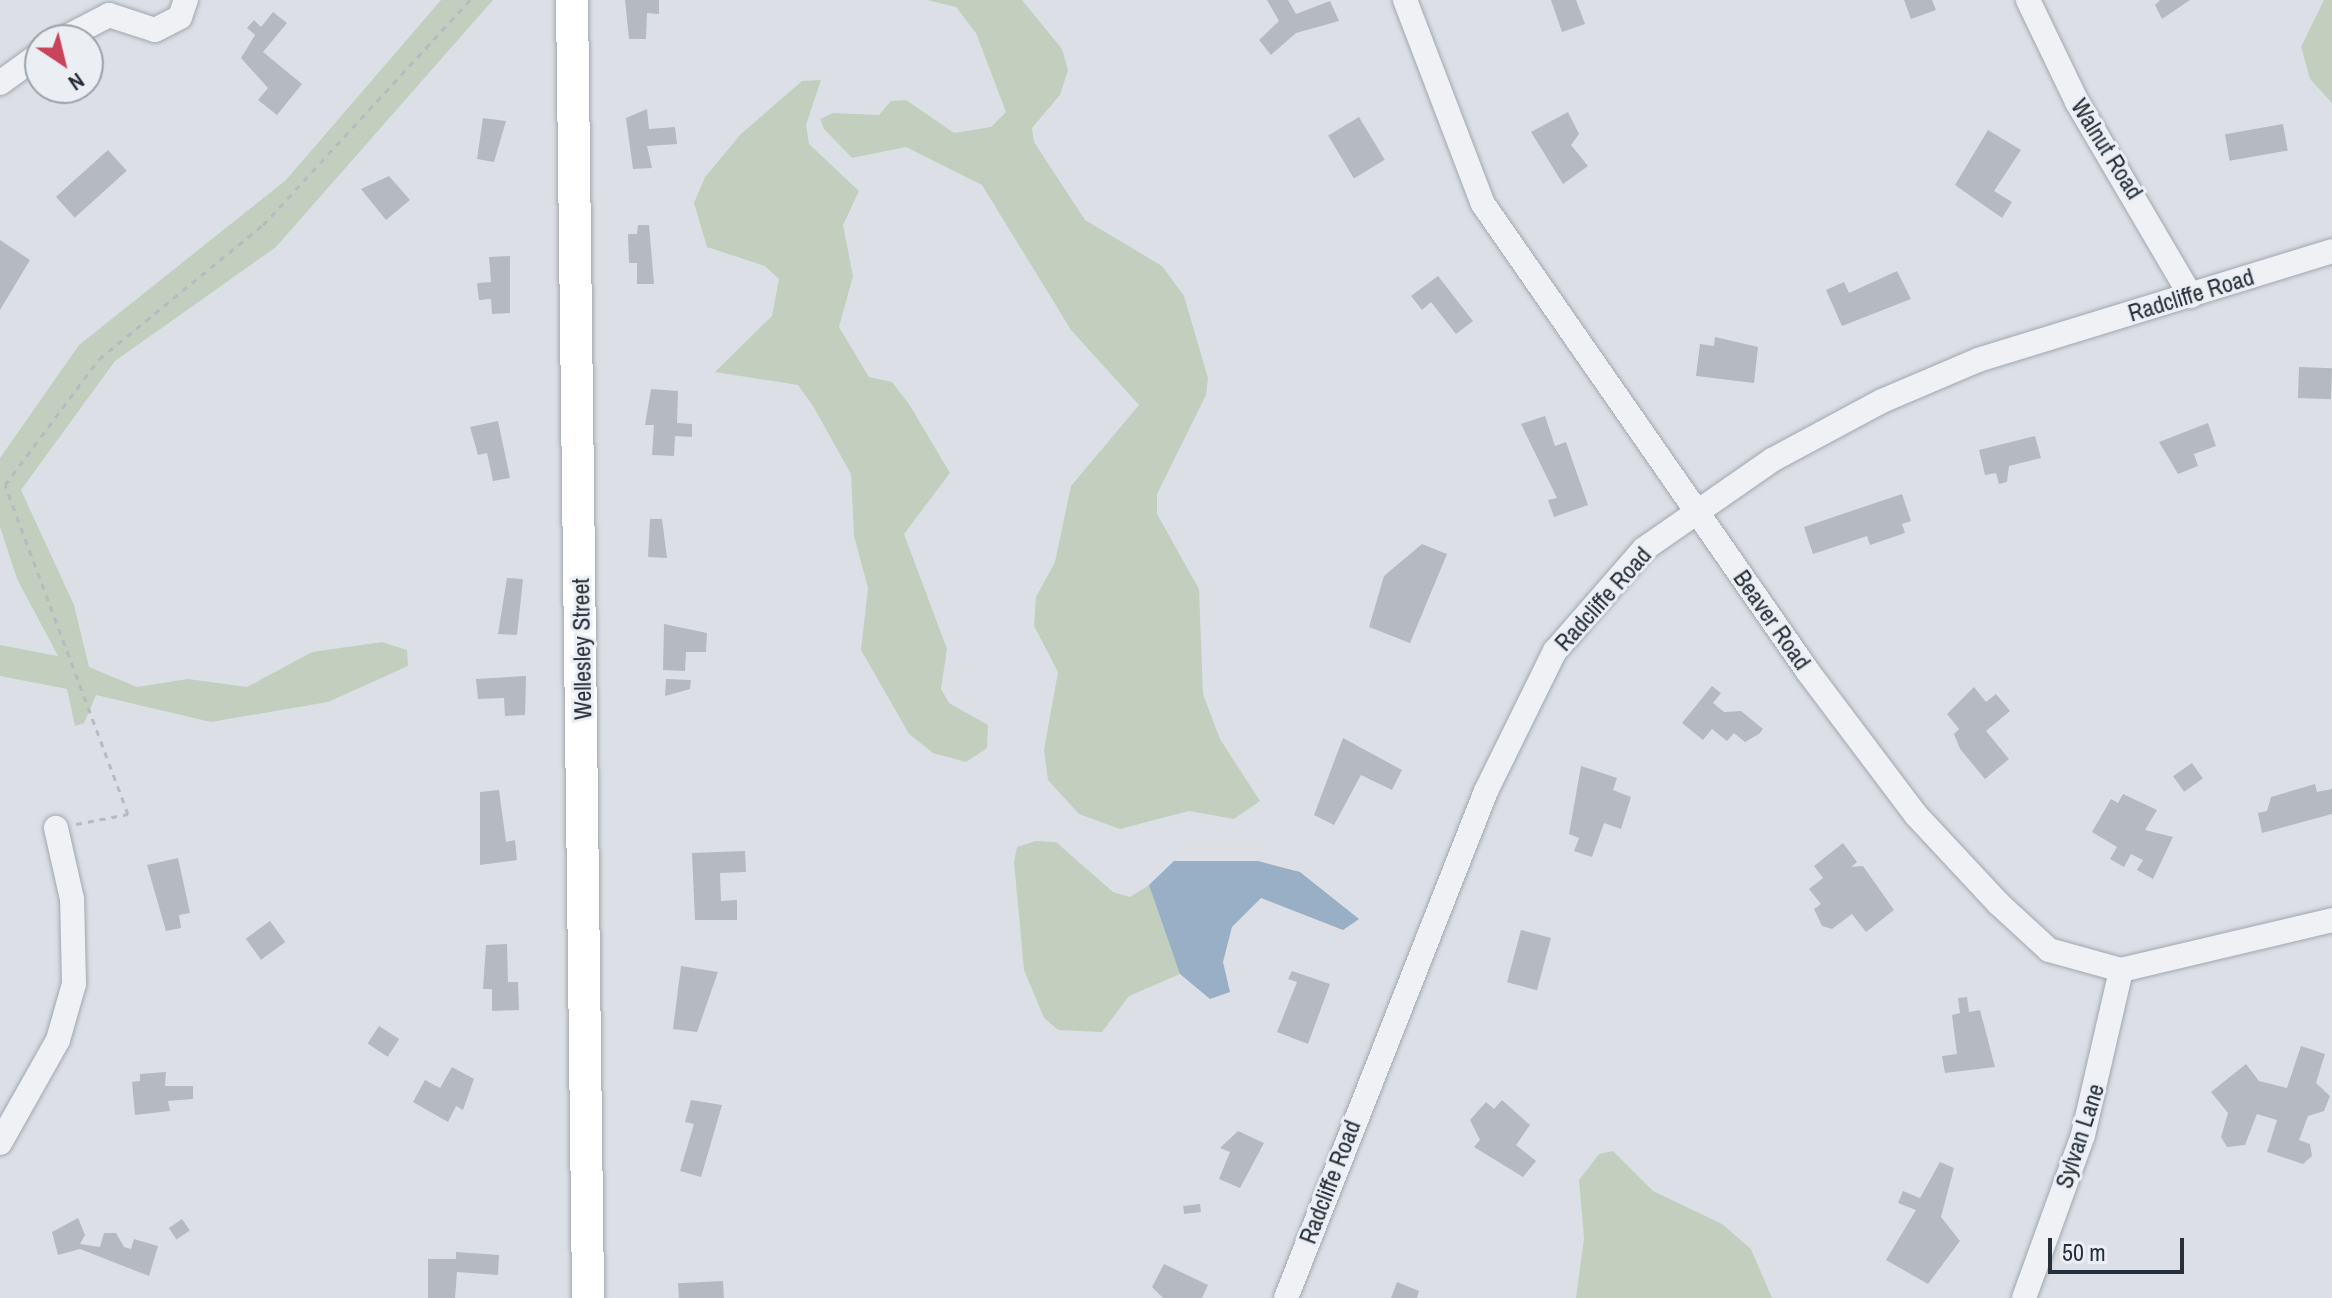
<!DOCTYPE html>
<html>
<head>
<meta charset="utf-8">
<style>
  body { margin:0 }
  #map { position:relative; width:2332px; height:1298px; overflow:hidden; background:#dce0e6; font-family:"Archivo Narrow",sans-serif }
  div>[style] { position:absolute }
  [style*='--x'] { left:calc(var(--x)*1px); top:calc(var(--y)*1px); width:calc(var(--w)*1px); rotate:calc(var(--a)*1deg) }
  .green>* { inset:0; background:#c2cfbe }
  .water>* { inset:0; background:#98afc5 }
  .building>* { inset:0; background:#b4b9c2; transform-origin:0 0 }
  .path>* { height:3px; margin-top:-1.5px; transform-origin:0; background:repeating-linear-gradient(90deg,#b7bbc0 0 6px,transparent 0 12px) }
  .roads { filter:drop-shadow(0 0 2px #a2a7af) drop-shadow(0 0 2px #a2a7af) }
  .minor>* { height:24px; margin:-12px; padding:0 12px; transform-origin:12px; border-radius:12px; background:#eff1f4 }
  .major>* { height:32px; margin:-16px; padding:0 16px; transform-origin:16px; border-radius:16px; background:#fff }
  span { translate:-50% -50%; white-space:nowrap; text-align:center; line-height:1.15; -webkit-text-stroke:6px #ebeff4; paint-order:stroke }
  .street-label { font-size:24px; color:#272f3b }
  .north { position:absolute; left:24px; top:24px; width:80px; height:80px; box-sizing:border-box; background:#ebeff4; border:2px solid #9da2aa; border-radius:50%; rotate:145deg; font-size:22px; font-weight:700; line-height:32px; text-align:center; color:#272f3b }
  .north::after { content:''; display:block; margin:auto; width:28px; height:36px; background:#c8445a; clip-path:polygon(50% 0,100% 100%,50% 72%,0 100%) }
  .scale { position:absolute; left:2048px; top:1238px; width:136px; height:36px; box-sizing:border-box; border:4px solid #272f3b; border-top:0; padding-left:10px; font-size:24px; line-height:28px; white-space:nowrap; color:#272f3b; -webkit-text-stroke:6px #ebeff4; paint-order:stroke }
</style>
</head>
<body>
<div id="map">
  <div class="green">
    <div style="clip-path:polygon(441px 0,493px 0,276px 247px,115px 361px,21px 490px,74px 605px,89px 667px,137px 687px,188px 679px,247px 687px,312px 652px,382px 642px,407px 650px,408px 666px,328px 702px,211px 722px,96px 695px,84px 723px,75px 726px,67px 689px,0 676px,0 645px,58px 656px,17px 579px,0 527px,0 458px,79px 345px,286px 180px)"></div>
    <div style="clip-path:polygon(927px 0,1022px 0,1062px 49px,1068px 70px,1060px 95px,1032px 128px,1034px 142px,1085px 220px,1162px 266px,1184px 296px,1208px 378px,1206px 395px,1157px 494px,1157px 514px,1199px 589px,1203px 694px,1220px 739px,1260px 801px,1234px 819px,1189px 811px,1120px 829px,1079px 814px,1048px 780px,1044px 750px,1058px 672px,1034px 626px,1036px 597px,1055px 562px,1071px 486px,1139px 405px,1071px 330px,982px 185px,906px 147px,852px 158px,824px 129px,820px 119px,833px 113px,879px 115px,891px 101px,906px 100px,954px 133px,991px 127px,1006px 112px,976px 33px,956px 7px)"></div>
    <div style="clip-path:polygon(2324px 0,2332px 0,2332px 103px,2310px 79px,2301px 47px)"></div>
    <div style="clip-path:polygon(821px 80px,806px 125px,809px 144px,859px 191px,843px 225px,853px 276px,839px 327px,869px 377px,892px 382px,909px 404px,950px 473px,904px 534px,947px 649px,941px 689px,949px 703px,988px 725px,987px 748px,966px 762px,933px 753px,909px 734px,861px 650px,868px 588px,854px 536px,851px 474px,813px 406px,798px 385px,715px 372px,772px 316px,779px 279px,765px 266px,707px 247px,694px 203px,705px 177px,741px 134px,802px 81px)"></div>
    <div style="clip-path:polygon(1036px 841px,1056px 842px,1113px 892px,1130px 897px,1149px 885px,1165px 916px,1180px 974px,1129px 996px,1102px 1032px,1058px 1030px,1044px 1018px,1024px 970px,1014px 862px,1017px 847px)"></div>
    <div style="clip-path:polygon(1613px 1151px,1653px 1191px,1722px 1224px,1751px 1249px,1772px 1298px,1576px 1298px,1584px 1238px,1579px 1180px,1599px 1154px)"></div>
  </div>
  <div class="water">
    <div style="clip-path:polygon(1174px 861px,1258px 861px,1300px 872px,1359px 919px,1343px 930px,1261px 898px,1232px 927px,1223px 962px,1230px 992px,1210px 999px,1180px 974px,1149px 885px)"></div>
  </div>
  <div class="building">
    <div style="clip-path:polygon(625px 0,659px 0,659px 14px,647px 13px,646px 39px,629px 39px)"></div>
    <div style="clip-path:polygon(1267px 0,1288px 0,1296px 14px,1330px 1px,1339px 21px,1296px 33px,1271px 55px,1259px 40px,1279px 21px)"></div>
    <div style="clip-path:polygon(1551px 0,1576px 0,1585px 24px,1562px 32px)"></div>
    <div style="clip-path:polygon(1904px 0,1932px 0,1936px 10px,1911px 19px)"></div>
    <div style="clip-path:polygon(2190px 0,2162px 19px,2155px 5px,2160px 0)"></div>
    <div style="clip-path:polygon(273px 12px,287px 23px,263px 52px,302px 84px,277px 115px,258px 100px,268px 88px,241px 58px,255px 35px,247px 28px,254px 20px,261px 27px)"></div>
    <div style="clip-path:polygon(647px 109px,649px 129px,675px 127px,677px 144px,647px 146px,652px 168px,633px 169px,626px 118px)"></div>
    <div style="clip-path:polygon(1568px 112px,1579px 134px,1571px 145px,1588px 166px,1563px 184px,1531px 132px)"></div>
    <div style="left:1359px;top:117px;width:50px;height:36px;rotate:59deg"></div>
    <div style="clip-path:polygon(483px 118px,506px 121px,494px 162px,477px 159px)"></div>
    <div style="left:2283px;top:124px;width:27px;height:59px;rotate:80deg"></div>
    <div style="clip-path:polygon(1988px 130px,2021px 150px,1994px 191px,2012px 202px,2002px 218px,1955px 185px)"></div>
    <div style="left:108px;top:150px;width:28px;height:70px;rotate:48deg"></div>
    <div style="clip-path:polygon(389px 176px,410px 200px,386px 220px,361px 189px)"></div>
    <div style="clip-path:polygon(638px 225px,649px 225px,654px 284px,637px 284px,637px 263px,629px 263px,628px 234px,637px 234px)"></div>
    <div style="clip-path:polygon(0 240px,30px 260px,0 310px)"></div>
    <div style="clip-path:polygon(510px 256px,510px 313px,492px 314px,491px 299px,479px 300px,477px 283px,491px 282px,489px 257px)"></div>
    <div style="clip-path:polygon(1897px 271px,1911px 299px,1842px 326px,1826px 290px,1844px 282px,1849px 293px)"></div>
    <div style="clip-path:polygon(1438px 276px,1473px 321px,1456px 334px,1431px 302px,1422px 310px,1411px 296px)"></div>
    <div style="clip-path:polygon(1715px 337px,1758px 347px,1754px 383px,1696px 376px,1700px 344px,1714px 346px)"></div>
    <div style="left:2299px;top:367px;width:33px;height:31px;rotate:2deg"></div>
    <div style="clip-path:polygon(651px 389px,678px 391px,677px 423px,692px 424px,692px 437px,675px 436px,674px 456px,652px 455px,654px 425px,645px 425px)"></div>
    <div style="clip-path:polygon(1545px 416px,1555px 446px,1566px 442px,1588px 505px,1554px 517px,1548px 500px,1557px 498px,1521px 424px)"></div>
    <div style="clip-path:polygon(498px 421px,510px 478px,493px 481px,487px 453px,478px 455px,470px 427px)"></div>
    <div style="clip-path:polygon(2208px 423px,2216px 446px,2194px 454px,2198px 466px,2178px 474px,2159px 442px)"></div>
    <div style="clip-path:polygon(2035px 436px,2041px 458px,2009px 466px,2007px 482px,1999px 484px,1996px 473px,1985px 475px,1979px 450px)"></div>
    <div style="clip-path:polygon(1902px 494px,1911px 521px,1902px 524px,1905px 533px,1870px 545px,1867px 536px,1813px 554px,1804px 527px)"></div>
    <div style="clip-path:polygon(650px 519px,662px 519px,667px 558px,648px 557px)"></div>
    <div style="clip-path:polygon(1422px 544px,1447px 554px,1410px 643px,1369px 627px,1384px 576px)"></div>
    <div style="clip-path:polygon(507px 578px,523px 579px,517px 635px,498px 634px)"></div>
    <div style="clip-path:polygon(664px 624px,707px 633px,706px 652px,686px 652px,685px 671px,663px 670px)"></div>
    <div style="clip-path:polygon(526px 676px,525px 715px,505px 716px,504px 698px,478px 699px,476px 679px)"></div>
    <div style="clip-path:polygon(666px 679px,691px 680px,690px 689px,665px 696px)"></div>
    <div style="clip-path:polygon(1712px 686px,1721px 693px,1713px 703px,1724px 712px,1741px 711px,1763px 729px,1759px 734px,1745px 742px,1734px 733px,1727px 741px,1712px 729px,1703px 740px,1682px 723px)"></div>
    <div style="clip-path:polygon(1974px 687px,1986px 702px,1996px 694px,2010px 711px,1986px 731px,2009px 759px,1985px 779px,1960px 749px,1954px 734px,1959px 729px,1947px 714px)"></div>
    <div style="clip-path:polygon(1343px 738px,1402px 770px,1392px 790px,1361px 775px,1334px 825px,1314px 815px)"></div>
    <div style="left:2192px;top:763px;width:19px;height:23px;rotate:55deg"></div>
    <div style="clip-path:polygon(1581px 766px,1617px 778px,1613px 790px,1631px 797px,1621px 829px,1604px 823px,1592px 857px,1574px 851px,1579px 838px,1569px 834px)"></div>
    <div style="clip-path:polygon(2315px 784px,2317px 792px,2332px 789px,2332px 814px,2262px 833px,2258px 813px,2267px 811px,2271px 797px)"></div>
    <div style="clip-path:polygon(499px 790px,506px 842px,515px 840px,517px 860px,480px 865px,480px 792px)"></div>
    <div style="clip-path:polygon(2123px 794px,2157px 810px,2145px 830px,2173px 837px,2153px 879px,2137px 870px,2143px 860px,2131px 854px,2124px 867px,2110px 859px,2117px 847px,2092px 832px,2111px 799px,2118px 803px)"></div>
    <div style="clip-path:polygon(1843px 843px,1857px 862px,1851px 867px,1863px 866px,1894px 910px,1866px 932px,1852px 914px,1832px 929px,1822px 926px,1814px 909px,1821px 904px,1809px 889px,1823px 878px,1814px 866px)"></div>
    <div style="clip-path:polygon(745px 851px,746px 872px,720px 873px,721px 901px,737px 900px,737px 920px,695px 920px,692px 853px)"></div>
    <div style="clip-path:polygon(178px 858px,190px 913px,179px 915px,181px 928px,166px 931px,147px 865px)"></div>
    <div style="left:270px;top:921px;width:26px;height:30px;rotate:54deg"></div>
    <div style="left:1521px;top:930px;width:31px;height:54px;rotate:15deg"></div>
    <div style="clip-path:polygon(507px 944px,508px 982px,518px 982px,519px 1010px,492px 1011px,492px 989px,483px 989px,486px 945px)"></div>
    <div style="clip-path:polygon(681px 966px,718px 972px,697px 1032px,673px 1029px)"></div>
    <div style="clip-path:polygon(1292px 971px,1330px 984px,1308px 1044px,1277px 1032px,1297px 982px,1288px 979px)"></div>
    <div style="clip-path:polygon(1967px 997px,1969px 1012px,1980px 1010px,1995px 1067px,1945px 1073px,1942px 1056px,1957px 1054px,1952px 1015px,1960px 1013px,1958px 998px)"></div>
    <div style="left:379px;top:1026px;width:24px;height:21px;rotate:33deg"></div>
    <div style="clip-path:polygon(2301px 1046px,2325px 1054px,2316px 1083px,2330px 1096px,2324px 1111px,2308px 1116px,2299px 1140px,2310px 1144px,2312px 1156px,2303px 1164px,2267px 1152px,2277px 1120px,2257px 1114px,2245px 1145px,2227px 1147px,2221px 1137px,2228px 1113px,2211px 1092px,2246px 1064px,2259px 1081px,2287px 1088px)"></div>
    <div style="clip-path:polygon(452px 1067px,474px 1079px,463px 1110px,456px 1106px,448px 1122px,413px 1102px,425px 1080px,440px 1088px)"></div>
    <div style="clip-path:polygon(166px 1072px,165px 1086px,193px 1086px,193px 1099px,168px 1101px,170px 1111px,135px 1115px,132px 1082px,140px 1081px,140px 1074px)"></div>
    <div style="clip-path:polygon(691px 1100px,722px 1105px,701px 1177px,680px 1171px,694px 1124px,685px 1122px)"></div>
    <div style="clip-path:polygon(1502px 1100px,1530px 1125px,1516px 1145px,1536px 1161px,1523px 1177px,1474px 1147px,1480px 1140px,1470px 1120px,1486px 1102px,1494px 1109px)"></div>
    <div style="clip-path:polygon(1238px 1131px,1264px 1143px,1240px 1188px,1219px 1179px,1230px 1152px,1220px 1148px)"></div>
    <div style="clip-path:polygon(1940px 1162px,1954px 1168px,1941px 1217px,1960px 1241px,1928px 1284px,1886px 1260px,1916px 1210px,1898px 1203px,1903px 1191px,1920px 1198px)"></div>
    <div style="left:1200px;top:1204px;width:8px;height:17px;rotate:83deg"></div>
    <div style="clip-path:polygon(78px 1218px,85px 1235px,80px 1244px,100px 1247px,104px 1233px,116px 1233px,124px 1247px,131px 1249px,134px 1239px,158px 1246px,149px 1276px,80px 1249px,58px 1255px,52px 1232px)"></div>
    <div style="left:182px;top:1219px;width:14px;height:16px;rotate:56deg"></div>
    <div style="clip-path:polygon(456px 1252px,499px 1255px,498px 1275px,457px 1272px,455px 1298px,428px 1298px,428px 1259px,456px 1259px)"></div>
    <div style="clip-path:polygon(1164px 1264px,1208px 1285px,1202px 1298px,1163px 1298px,1152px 1287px)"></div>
    <div style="left:723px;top:1281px;width:17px;height:45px;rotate:87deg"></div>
    <div style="clip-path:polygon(1397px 1282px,1419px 1291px,1417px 1298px,1391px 1298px)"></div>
  </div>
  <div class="path">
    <div style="--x:76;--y:824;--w:53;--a:-10.9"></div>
    <div style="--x:128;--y:814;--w:351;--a:-110.5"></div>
    <div style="--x:5;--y:485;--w:157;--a:-53.3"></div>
    <div style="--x:99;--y:359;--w:212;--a:-39.3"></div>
    <div style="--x:263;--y:225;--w:306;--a:-47.4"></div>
  </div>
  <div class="roads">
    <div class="minor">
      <div style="--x:1405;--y:0;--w:218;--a:69.1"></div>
      <div style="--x:1483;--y:204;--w:571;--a:55.2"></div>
      <div style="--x:1809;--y:673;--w:178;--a:53"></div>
      <div style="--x:1916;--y:815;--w:122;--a:47"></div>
      <div style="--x:1999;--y:904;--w:68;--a:42.6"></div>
      <div style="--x:2049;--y:950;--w:75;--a:15.5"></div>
      <div style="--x:2121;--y:970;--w:217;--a:-13.3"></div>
      <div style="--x:2028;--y:0;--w:113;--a:64.3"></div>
      <div style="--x:2077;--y:102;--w:225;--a:59.6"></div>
      <div style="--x:109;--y:15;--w:48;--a:18.1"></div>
      <div style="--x:155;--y:30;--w:28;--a:-27"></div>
      <div style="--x:180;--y:17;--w:18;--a:-71"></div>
      <div style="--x:61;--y:40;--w:54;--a:-27.5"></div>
      <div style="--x:0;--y:83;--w:49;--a:-35.9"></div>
      <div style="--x:0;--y:1143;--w:118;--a:-60.6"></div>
      <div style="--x:58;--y:1040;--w:58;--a:-74.1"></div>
      <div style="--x:74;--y:984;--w:85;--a:-91.3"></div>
      <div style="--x:72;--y:899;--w:73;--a:-102.7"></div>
      <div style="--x:1286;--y:1298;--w:545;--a:-68.47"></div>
      <div style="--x:1486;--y:791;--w:156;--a:-63.8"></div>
      <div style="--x:1555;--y:651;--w:135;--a:-48.9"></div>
      <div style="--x:1644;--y:549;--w:156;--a:-34.8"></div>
      <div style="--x:1772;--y:460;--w:125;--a:-28.2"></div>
      <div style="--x:1882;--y:401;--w:104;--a:-23.1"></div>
      <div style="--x:1978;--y:360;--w:370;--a:-17.1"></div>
      <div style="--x:2024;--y:1298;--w:173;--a:-70.1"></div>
      <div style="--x:2083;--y:1135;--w:169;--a:-77"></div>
    </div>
    <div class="major">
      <div style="--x:572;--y:0;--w:1298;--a:89.29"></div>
    </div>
  </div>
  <div class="street-label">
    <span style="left:2107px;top:149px;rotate:58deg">Walnut Road</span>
    <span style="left:2191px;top:295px;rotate:-17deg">Radcliffe Road</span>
    <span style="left:1603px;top:599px;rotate:-48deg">Radcliffe Road</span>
    <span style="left:1772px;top:620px;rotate:55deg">Beaver Road</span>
    <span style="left:582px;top:649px;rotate:-91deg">Wellesley Street</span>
    <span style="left:2080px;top:1136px;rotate:-72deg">Sylvan Lane</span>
    <span style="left:1330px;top:1182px;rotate:-69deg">Radcliffe Road</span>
  </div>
  <div class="north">N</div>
  <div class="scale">50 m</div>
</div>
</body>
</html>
